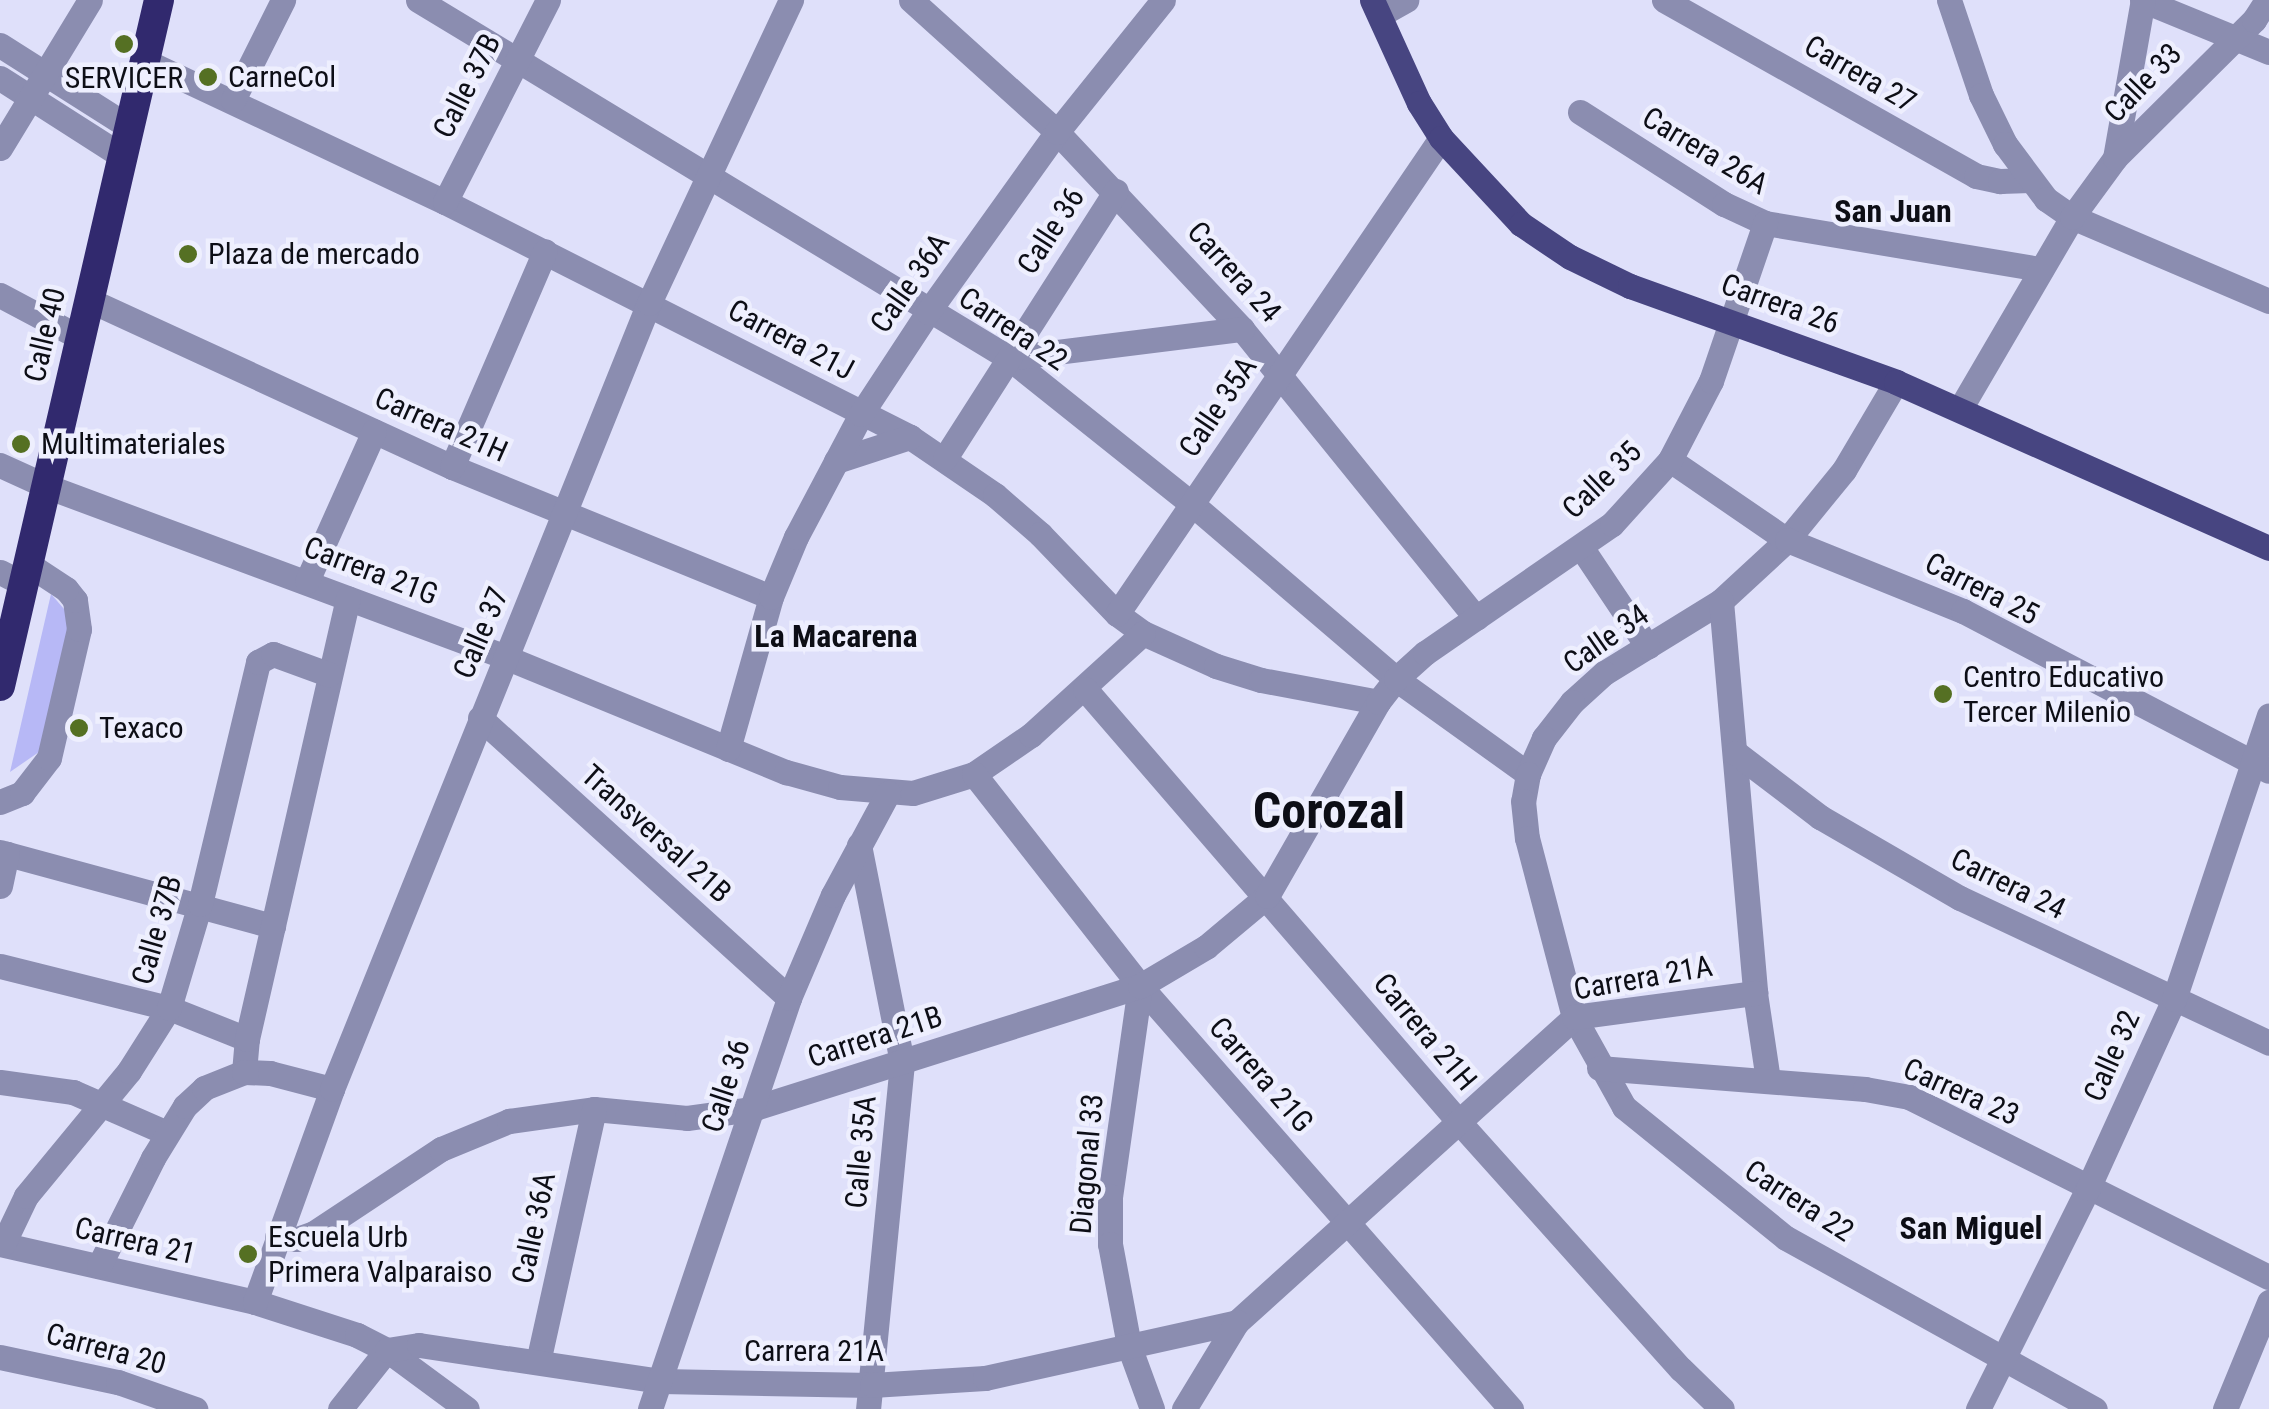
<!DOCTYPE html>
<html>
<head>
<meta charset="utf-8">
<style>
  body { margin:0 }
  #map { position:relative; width:2269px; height:1409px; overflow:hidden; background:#dfe0fa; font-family:"Roboto Condensed",sans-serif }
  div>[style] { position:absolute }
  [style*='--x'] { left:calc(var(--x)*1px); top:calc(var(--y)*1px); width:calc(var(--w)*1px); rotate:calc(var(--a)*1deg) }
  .green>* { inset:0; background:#b7b8f6 }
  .minor>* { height:25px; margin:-12.5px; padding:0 12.5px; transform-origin:12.5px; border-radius:12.5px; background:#8b8db0 }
  .major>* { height:25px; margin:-12.5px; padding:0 12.5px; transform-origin:12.5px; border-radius:12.5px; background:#474581 }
  .highway>* { height:30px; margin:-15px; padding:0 15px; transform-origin:15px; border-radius:15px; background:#31296e }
  .dots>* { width:28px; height:28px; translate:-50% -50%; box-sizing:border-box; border:5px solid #eeeffe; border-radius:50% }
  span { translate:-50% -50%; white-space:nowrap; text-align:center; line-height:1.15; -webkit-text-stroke:9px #eeeffe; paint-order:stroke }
  .street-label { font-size:30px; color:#0d0e16 }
  .poi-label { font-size:30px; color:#0d0e16 }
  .left { translate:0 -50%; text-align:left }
  .neighbourhood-label { font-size:32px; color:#0d0e16; font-weight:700 }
  .town-label { font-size:50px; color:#0d0e16; font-weight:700 }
</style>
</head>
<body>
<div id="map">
  <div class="green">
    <div style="clip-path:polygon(51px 594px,78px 625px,52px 743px,10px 772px)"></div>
  </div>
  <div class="minor">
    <div style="--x:418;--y:0;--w:691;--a:31.21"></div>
    <div style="--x:1009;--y:358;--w:234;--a:38.6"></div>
    <div style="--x:1192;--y:504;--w:269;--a:40.6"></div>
    <div style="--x:1396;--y:679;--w:163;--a:35.7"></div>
    <div style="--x:911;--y:0;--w:197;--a:42.1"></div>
    <div style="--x:1057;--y:132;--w:270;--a:46.8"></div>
    <div style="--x:1242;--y:329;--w:372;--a:51"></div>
    <div style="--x:1664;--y:0;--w:358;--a:29.4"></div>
    <div style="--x:1976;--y:176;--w:25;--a:12"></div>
    <div style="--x:2000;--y:181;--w:30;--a:-2"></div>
    <div style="--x:1949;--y:0;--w:100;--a:71.4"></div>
    <div style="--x:1981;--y:95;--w:55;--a:63.9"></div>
    <div style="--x:2005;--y:144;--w:69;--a:53.3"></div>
    <div style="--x:2046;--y:199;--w:32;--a:35"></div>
    <div style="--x:2072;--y:217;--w:214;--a:23.1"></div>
    <div style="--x:2142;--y:0;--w:137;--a:22.3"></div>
    <div style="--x:1381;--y:14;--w:29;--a:-29"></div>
    <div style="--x:0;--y:45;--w:153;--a:32.4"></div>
    <div style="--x:145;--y:61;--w:331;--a:25.2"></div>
    <div style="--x:445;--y:202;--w:521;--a:26.81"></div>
    <div style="--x:910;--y:437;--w:103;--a:34.3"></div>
    <div style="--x:995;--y:495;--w:60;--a:40.9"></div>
    <div style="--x:1040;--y:534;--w:111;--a:46.1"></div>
    <div style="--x:1117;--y:614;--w:32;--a:36"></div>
    <div style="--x:1143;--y:633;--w:80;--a:24.3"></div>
    <div style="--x:1216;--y:666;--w:47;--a:17.3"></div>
    <div style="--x:1261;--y:680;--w:119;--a:10.6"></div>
    <div style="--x:0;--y:78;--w:145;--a:32.6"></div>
    <div style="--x:233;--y:100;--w:112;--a:-63.4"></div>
    <div style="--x:1580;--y:112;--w:171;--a:32.6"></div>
    <div style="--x:1724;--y:204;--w:45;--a:24.9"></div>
    <div style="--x:1765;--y:223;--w:280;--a:9.5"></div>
    <div style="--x:0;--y:148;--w:173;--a:-58.7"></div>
    <div style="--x:2115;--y:158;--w:160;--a:-80"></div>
    <div style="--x:445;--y:202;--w:227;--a:-63"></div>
    <div style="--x:0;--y:295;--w:92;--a:28"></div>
    <div style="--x:89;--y:300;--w:400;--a:24.7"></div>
    <div style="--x:452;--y:467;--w:344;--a:22.2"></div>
    <div style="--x:1009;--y:358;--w:235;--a:-7.1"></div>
    <div style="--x:1896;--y:382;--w:102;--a:120.6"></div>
    <div style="--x:1844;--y:470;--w:90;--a:129.2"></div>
    <div style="--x:1787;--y:540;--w:90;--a:137.3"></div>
    <div style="--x:1721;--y:601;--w:137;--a:148.4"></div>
    <div style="--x:1604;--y:673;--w:43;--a:137.8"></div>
    <div style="--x:1572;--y:702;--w:46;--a:127.9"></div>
    <div style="--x:1544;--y:738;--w:39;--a:114"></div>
    <div style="--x:1528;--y:774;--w:27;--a:100"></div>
    <div style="--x:1523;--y:801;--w:37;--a:84"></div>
    <div style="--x:1527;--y:838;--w:185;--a:75.3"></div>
    <div style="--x:1574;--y:1017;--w:103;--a:60.9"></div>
    <div style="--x:1624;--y:1107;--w:208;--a:39"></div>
    <div style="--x:1786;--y:1238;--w:353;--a:29"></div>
    <div style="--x:1960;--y:409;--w:222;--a:-59.7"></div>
    <div style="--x:2072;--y:217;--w:73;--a:-53.9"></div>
    <div style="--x:2115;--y:158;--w:196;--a:-44.8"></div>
    <div style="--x:2254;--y:20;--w:24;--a:-57"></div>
    <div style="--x:945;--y:458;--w:317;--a:-57.4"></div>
    <div style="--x:1670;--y:460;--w:142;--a:34.4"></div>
    <div style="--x:1787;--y:540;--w:190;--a:22"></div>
    <div style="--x:1963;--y:611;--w:345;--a:27.6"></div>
    <div style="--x:836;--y:461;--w:78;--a:-18"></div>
    <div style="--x:0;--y:465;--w:51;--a:24.5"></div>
    <div style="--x:46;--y:486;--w:490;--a:20.4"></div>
    <div style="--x:505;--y:657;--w:304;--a:22.3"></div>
    <div style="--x:786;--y:772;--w:56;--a:15.5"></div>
    <div style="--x:840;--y:787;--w:73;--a:4.7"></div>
    <div style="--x:913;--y:793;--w:64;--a:-17.3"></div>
    <div style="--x:974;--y:774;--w:69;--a:-34.4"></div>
    <div style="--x:1031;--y:735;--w:151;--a:-42.3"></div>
    <div style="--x:452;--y:467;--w:235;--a:-66.7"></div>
    <div style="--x:1581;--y:547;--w:120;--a:56.2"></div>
    <div style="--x:0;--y:572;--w:27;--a:27"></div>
    <div style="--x:307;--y:581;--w:164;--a:-65.9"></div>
    <div style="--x:1721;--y:601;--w:393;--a:85"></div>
    <div style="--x:1755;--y:993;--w:88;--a:81.5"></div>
    <div style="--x:1117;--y:614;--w:576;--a:-55.76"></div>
    <div style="--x:1085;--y:689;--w:572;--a:49.18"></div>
    <div style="--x:1459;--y:1122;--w:332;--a:48.1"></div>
    <div style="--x:1681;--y:1369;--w:57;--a:44.3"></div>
    <div style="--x:480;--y:718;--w:417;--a:42.2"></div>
    <div style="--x:728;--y:749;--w:158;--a:-74.2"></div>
    <div style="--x:771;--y:597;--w:65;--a:-67.4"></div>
    <div style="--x:796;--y:537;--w:139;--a:-62.1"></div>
    <div style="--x:861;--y:414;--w:122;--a:-56.7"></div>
    <div style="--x:928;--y:312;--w:221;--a:-54.4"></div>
    <div style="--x:1057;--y:132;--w:169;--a:-51.2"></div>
    <div style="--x:1736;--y:753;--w:106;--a:37.3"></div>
    <div style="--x:1820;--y:817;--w:162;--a:30.1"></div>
    <div style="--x:1960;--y:898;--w:341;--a:25.1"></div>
    <div style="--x:974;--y:774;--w:269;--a:51.9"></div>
    <div style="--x:1140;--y:986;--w:563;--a:48.75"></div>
    <div style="--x:0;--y:802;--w:24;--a:-22"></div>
    <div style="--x:22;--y:793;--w:44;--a:-52.4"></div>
    <div style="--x:49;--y:758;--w:132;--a:-76.9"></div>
    <div style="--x:79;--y:629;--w:29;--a:-98"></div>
    <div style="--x:75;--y:600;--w:14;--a:-129"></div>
    <div style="--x:66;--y:589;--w:45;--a:-146.7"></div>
    <div style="--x:859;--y:845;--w:222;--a:78.8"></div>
    <div style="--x:902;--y:1063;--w:348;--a:95.6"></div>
    <div style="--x:0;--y:852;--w:283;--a:15.2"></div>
    <div style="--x:0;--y:886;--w:33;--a:-78"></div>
    <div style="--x:0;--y:966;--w:174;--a:14"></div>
    <div style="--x:169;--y:1008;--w:84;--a:21.7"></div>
    <div style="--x:1140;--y:986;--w:212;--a:98.1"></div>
    <div style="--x:1110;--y:1196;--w:48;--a:90"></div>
    <div style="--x:1110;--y:1244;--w:104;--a:79.4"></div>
    <div style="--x:1129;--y:1346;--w:67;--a:69.9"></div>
    <div style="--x:1599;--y:1068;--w:267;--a:4.5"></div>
    <div style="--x:1865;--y:1089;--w:45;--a:10.3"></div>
    <div style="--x:1909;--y:1097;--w:402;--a:26.6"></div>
    <div style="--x:244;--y:1072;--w:33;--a:-85"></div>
    <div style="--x:247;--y:1039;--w:452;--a:-77.1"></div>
    <div style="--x:0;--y:1082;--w:74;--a:7.8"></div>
    <div style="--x:73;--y:1092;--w:103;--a:23.6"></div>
    <div style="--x:277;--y:1237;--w:20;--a:6"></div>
    <div style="--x:297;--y:1239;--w:18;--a:-19"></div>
    <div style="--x:314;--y:1233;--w:152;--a:-33.5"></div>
    <div style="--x:441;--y:1149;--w:74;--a:-22.4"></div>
    <div style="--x:509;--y:1121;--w:86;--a:-8"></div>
    <div style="--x:594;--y:1109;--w:93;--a:5.5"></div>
    <div style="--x:687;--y:1118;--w:66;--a:-7.9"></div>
    <div style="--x:752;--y:1109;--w:407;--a:-17.6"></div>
    <div style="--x:1140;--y:986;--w:77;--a:-30.6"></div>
    <div style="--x:1206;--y:947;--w:80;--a:-39.9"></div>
    <div style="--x:1267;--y:896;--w:224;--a:-60.2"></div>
    <div style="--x:1378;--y:702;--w:29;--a:-52"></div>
    <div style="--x:1396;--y:679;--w:39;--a:-42"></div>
    <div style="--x:1425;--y:653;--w:227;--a:-34.6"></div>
    <div style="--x:1612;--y:524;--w:86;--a:-47.8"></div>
    <div style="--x:1670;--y:460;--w:89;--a:-62.6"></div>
    <div style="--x:1711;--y:381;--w:167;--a:-71.1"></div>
    <div style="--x:0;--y:1244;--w:262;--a:12.8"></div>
    <div style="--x:255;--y:1302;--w:107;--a:17.9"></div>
    <div style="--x:357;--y:1335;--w:34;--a:27"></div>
    <div style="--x:387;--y:1350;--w:99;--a:36.4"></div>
    <div style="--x:3;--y:1244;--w:53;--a:-64.4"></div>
    <div style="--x:26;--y:1196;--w:162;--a:-50.5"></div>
    <div style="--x:129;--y:1071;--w:75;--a:-57.6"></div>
    <div style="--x:169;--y:1008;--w:109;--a:-73.4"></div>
    <div style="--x:200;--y:904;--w:249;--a:-76.5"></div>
    <div style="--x:258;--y:662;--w:17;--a:-28"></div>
    <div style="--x:273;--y:654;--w:59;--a:20"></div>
    <div style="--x:99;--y:1266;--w:121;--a:-63.4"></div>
    <div style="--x:153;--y:1158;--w:61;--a:-58.4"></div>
    <div style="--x:185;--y:1106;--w:26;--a:-43"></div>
    <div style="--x:204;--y:1088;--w:43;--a:-21.8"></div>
    <div style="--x:244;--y:1072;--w:26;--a:2"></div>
    <div style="--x:270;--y:1073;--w:64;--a:14.5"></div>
    <div style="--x:255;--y:1302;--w:226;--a:-70.1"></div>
    <div style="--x:332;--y:1089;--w:848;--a:-68.04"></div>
    <div style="--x:649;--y:303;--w:335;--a:-64.9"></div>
    <div style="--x:0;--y:1357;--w:121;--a:12"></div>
    <div style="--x:118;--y:1382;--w:82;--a:19.3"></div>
    <div style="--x:538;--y:1362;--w:259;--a:-77.5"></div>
    <div style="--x:340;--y:1409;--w:75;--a:-51.5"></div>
    <div style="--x:387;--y:1350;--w:32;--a:-9"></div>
    <div style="--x:419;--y:1345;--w:245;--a:8.5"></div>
    <div style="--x:661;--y:1381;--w:211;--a:1.1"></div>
    <div style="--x:872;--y:1385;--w:113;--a:-3.5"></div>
    <div style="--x:985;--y:1378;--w:258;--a:-12.5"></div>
    <div style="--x:1237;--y:1322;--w:455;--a:-42.1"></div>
    <div style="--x:1574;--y:1017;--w:183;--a:-7.6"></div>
    <div style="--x:650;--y:1409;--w:434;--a:-71.3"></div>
    <div style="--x:789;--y:998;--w:112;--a:-66.9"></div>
    <div style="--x:833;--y:895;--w:116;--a:-61.7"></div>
    <div style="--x:1184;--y:1409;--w:102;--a:-58.7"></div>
    <div style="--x:1978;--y:1409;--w:247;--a:-63.5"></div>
    <div style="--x:2088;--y:1188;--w:208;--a:-65.5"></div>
    <div style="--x:2174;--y:999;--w:299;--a:-71.5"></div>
    <div style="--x:2225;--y:1409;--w:116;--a:-67.6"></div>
  </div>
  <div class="major">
    <div style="--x:1372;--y:0;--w:113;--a:65.5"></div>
    <div style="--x:1419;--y:103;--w:41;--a:57.8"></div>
    <div style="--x:1441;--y:138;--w:117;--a:47.1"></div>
    <div style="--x:1521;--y:224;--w:59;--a:34"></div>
    <div style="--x:1570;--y:257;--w:67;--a:25.8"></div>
    <div style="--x:1630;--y:286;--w:283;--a:19.8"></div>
    <div style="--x:1896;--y:382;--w:408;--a:24"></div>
  </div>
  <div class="highway">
    <div style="--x:0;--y:686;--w:704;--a:-76.95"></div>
  </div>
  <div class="dots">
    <div style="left:124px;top:44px;background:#557023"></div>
    <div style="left:208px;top:77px;background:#557023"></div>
    <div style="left:188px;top:254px;background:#557023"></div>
    <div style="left:21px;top:444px;background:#557023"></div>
    <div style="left:1943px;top:694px;background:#557023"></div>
    <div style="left:79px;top:728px;background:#557023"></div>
    <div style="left:248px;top:1254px;background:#557023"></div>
  </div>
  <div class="street-label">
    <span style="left:1860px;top:74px;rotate:30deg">Carrera 27</span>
    <span style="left:2143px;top:83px;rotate:-46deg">Calle 33</span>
    <span style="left:467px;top:86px;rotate:-63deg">Calle 37B</span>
    <span style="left:1705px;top:151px;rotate:31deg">Carrera 26A</span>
    <span style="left:1051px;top:231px;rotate:-57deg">Calle 36</span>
    <span style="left:1234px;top:272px;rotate:48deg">Carrera 24</span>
    <span style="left:910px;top:283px;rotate:-55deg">Calle 36A</span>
    <span style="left:1780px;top:304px;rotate:20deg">Carrera 26</span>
    <span style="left:1013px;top:329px;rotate:34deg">Carrera 22</span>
    <span style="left:45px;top:335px;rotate:-77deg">Calle 40</span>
    <span style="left:791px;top:340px;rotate:28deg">Carrera 21J</span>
    <span style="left:1218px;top:407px;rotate:-56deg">Calle 35A</span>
    <span style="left:441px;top:425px;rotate:24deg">Carrera 21H</span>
    <span style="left:1602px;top:480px;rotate:-44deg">Calle 35</span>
    <span style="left:371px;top:571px;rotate:21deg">Carrera 21G</span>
    <span style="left:1982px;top:589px;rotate:27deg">Carrera 25</span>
    <span style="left:481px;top:633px;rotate:-67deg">Calle 37</span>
    <span style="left:1606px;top:639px;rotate:-35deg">Calle 34</span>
    <span style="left:656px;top:834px;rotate:42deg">Transversal 21B</span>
    <span style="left:2008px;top:884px;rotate:26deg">Carrera 24</span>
    <span style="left:157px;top:930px;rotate:-74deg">Calle 37B</span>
    <span style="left:1643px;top:978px;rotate:-10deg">Carrera 21A</span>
    <span style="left:1425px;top:1032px;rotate:50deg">Carrera 21H</span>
    <span style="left:875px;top:1037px;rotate:-18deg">Carrera 21B</span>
    <span style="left:2112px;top:1056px;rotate:-66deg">Calle 32</span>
    <span style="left:1261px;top:1075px;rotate:49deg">Carrera 21G</span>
    <span style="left:726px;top:1086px;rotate:-72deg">Calle 36</span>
    <span style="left:1961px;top:1092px;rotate:24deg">Carrera 23</span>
    <span style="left:861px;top:1152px;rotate:-85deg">Calle 35A</span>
    <span style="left:1087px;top:1164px;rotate:-85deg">Diagonal 33</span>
    <span style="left:1799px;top:1201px;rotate:33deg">Carrera 22</span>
    <span style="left:534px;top:1228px;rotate:-78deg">Calle 36A</span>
    <span style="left:135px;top:1241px;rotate:13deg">Carrera 21</span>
    <span style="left:106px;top:1349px;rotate:15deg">Carrera 20</span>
    <span style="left:814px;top:1351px">Carrera 21A</span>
  </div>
  <div class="poi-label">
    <span class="left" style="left:228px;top:77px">CarneCol</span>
    <span style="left:124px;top:78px">SERVICER</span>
    <span class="left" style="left:208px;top:254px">Plaza de mercado</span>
    <span class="left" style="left:41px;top:444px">Multimateriales</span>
    <span class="left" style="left:1963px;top:694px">Centro Educativo<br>Tercer Milenio</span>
    <span class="left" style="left:99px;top:728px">Texaco</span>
    <span class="left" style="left:268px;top:1254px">Escuela Urb<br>Primera Valparaiso</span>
  </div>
  <div class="neighbourhood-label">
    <span style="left:1893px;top:211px">San Juan</span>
    <span style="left:836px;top:636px">La Macarena</span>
    <span style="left:1971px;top:1228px">San Miguel</span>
  </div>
  <div class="town-label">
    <span style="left:1329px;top:812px">Corozal</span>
  </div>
</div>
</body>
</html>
